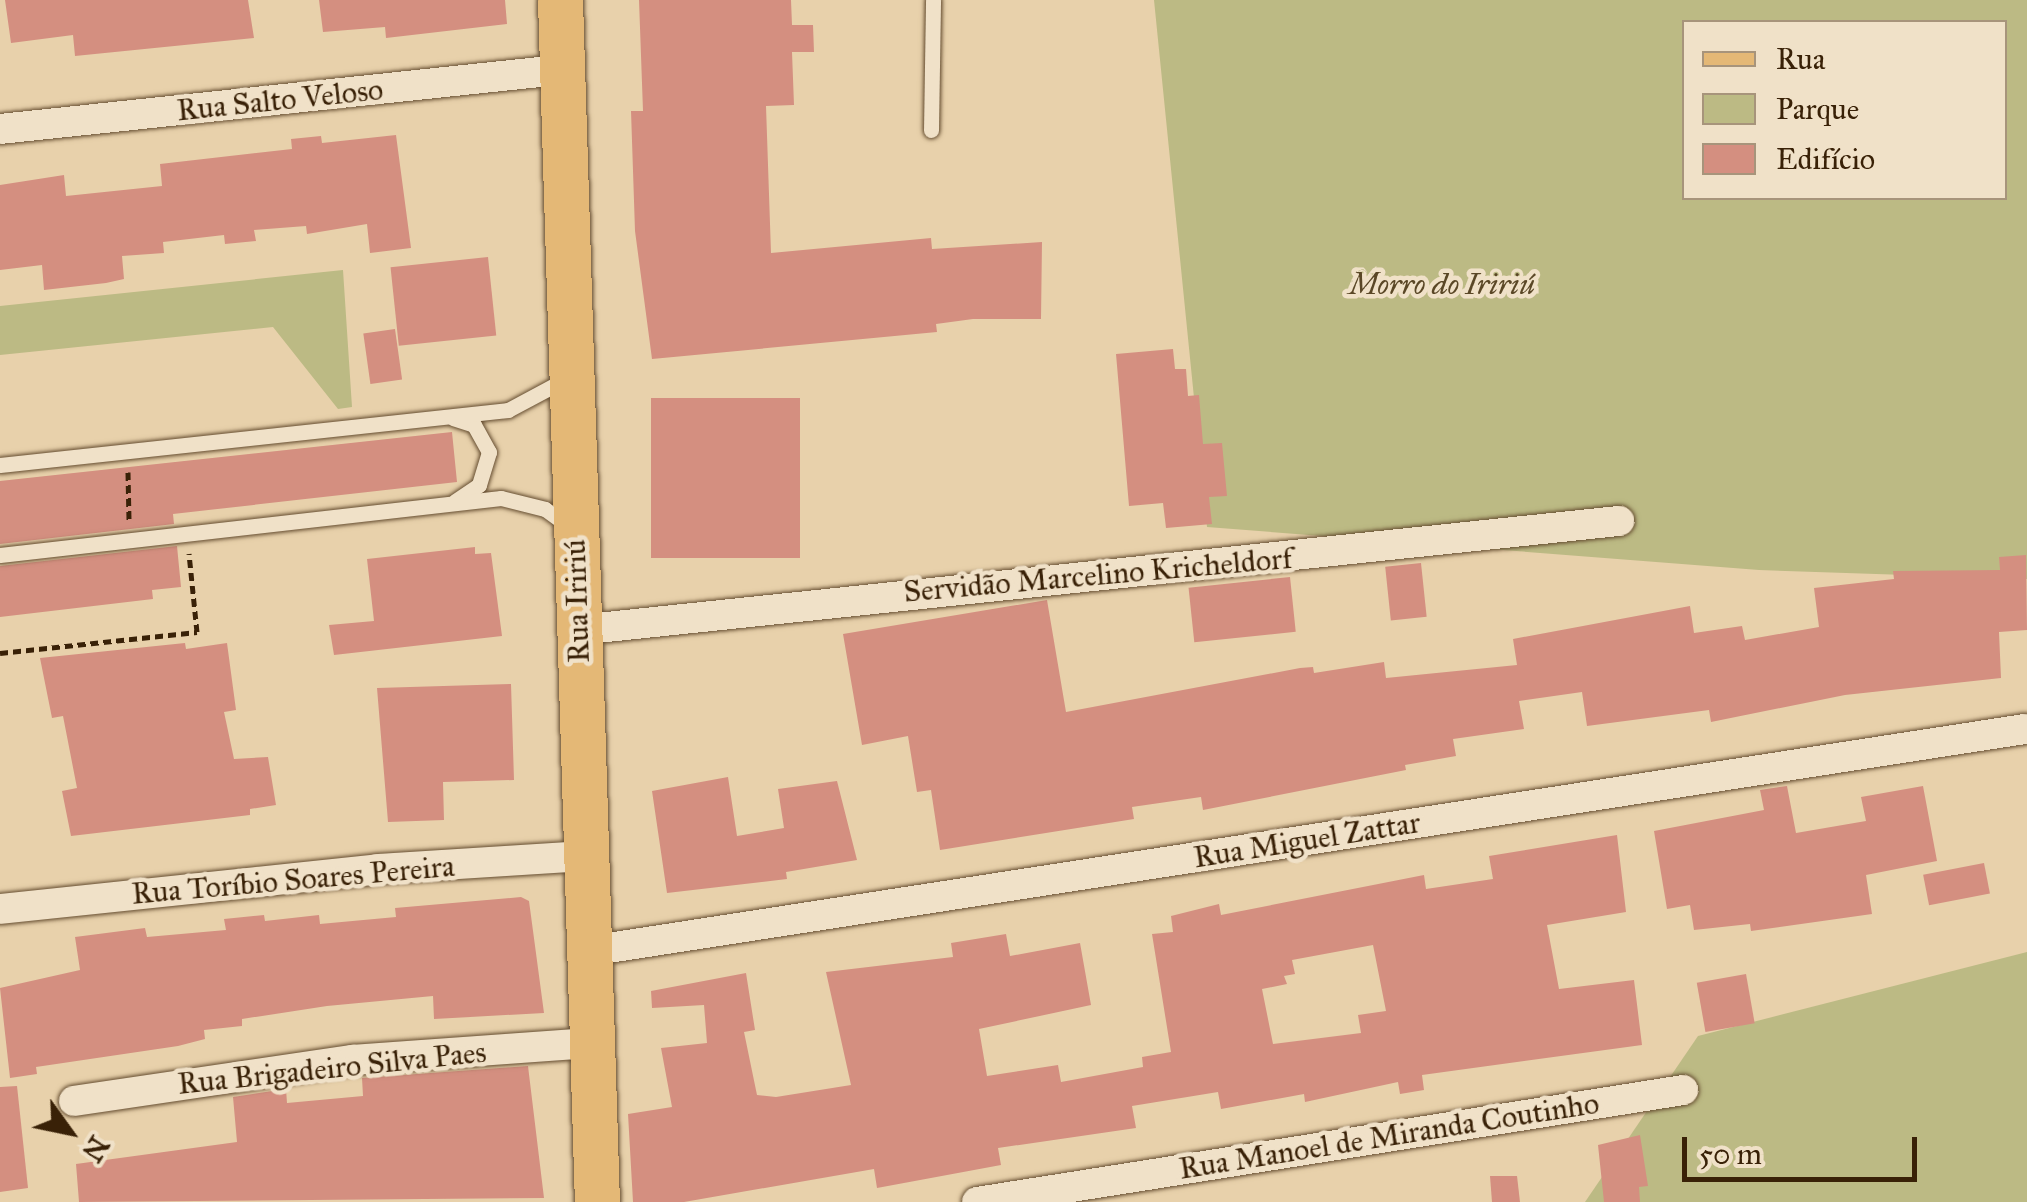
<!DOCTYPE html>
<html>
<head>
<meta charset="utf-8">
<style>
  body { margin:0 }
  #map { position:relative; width:2027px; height:1202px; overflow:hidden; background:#e8d1ab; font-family:"IM FELL Great Primer",serif }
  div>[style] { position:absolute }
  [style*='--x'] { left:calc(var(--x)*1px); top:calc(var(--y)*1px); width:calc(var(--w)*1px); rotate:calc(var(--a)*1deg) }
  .green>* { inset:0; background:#bcba84 }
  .building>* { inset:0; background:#d48f80; transform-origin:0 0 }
  .path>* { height:5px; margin-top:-2.5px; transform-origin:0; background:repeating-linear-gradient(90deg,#392107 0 8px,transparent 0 13px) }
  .roads { filter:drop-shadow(0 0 2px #654d30) drop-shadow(0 0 2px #654d30) }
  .lane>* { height:15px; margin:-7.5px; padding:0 7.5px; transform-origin:7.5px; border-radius:7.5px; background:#f0e1c8 }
  .street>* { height:30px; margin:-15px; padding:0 15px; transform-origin:15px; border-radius:15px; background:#f0e1c8 }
  .primary>* { height:45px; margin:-22.5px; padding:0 22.5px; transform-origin:22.5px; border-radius:22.5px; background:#e4b876 }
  span { translate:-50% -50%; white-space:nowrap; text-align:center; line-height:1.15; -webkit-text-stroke:9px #f0e1c8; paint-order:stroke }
  .street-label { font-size:30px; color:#392107 }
  .park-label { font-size:30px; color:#5a4726; font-style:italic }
  .legend { position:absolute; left:1682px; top:20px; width:325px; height:180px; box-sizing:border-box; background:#f0e1c8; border:2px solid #a7947b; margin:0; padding:12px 18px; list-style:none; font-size:30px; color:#392107 }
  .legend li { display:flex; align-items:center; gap:20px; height:50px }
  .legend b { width:50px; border:2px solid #a7947b }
  .north { position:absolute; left:20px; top:1082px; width:100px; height:100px; -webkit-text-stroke:8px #f0e1c8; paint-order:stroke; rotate:123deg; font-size:28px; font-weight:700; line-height:40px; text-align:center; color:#392107 }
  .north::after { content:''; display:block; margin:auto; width:35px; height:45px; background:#392107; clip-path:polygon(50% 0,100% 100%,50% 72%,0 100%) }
  .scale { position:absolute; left:1682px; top:1137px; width:235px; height:45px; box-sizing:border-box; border:5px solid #392107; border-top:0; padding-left:12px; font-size:30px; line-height:35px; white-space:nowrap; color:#392107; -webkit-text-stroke:8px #f0e1c8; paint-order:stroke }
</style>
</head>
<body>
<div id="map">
  <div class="green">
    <div style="clip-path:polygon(evenodd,1154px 0,2027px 0,2027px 579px,1759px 570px,1207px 527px,1154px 0,1684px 22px,2004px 22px,2004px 198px,1684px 198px,1684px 22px)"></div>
    <div style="clip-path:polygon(343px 270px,352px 407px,338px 409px,273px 327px,0 355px,0 306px)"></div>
    <div style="clip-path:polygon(2027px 952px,2027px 1202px,1585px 1202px,1698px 1036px)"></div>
  </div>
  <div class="building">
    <div style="clip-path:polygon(5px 0,248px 0,254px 38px,75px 56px,73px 35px,11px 43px)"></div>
    <div style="clip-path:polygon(319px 0,505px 0,507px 24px,386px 38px,385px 27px,323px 32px)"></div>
    <div style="clip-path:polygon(639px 0,791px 0,792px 25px,813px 25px,814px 52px,792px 52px,794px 105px,766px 106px,771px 253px,931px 238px,932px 249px,1042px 242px,1041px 319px,973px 319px,936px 324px,937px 332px,652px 359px,635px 231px,631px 111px,643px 111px)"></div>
    <div style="clip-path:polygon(396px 135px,411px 248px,370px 253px,367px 224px,307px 234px,306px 226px,254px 230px,256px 241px,225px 244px,224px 235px,163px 242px,164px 253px,122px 256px,124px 279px,106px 283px,44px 290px,42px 265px,0 270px,0 185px,64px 175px,66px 196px,162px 186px,160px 164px,292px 149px,291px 139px,321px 136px,322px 143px)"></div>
    <div style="left:488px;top:257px;width:79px;height:98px;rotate:84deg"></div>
    <div style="left:395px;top:329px;width:51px;height:32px;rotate:82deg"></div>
    <div style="clip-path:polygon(1173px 349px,1175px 369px,1186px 369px,1188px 396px,1199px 395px,1203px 444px,1222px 443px,1227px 496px,1209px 497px,1212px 524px,1166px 528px,1163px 503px,1129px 506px,1116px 354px)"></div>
    <div style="left:800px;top:398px;width:160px;height:149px;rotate:90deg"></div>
    <div style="clip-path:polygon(452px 432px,457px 482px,173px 514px,174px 524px,0 544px,0 481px)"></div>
    <div style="clip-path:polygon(177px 546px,181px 587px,152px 590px,153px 599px,0 617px,0 566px)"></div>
    <div style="clip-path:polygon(475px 547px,475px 554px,491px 553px,502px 636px,334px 655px,329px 625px,374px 621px,367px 559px)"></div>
    <div style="clip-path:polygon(2026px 555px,2027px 630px,1999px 632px,2001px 678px,1845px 695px,1711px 722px,1709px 710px,1587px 726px,1582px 692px,1519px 701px,1524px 729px,1453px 739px,1456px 756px,1405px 765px,1406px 770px,1203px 810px,1201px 797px,1132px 807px,1134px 819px,940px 850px,931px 790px,917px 792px,908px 736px,862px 745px,843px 634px,1047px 600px,1066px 712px,1300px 668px,1313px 667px,1314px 673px,1384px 662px,1386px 678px,1517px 665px,1513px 639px,1690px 606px,1694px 633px,1742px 626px,1745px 640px,1819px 627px,1814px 588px,1894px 579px,1893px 571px,2000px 570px,1999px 557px)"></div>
    <div style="left:1421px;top:563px;width:54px;height:36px;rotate:84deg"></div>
    <div style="left:1290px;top:577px;width:55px;height:102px;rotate:84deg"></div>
    <div style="clip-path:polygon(185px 643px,186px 649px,227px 643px,236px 710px,224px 712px,234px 759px,268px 757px,276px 805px,250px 809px,250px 815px,71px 836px,62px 791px,77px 788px,63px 716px,52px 718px,40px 658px)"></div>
    <div style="clip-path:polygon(511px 684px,514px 780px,443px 782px,444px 820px,388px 822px,377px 688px)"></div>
    <div style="clip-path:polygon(728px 777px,737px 836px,784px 828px,778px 789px,837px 781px,857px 860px,786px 872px,787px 879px,667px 893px,652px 791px)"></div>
    <div style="clip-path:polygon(1787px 786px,1796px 833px,1866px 821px,1861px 797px,1923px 786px,1937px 861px,1866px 875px,1872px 914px,1751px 931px,1750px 924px,1694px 930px,1690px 905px,1667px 909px,1654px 831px,1764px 810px,1760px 790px)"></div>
    <div style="clip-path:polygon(evenodd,1617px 835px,1626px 912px,1547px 925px,1559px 989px,1634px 980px,1642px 1045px,1422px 1075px,1424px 1090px,1400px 1094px,1398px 1082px,1305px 1102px,1304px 1094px,1221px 1109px,1218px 1092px,1132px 1106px,1136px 1128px,998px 1148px,1001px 1165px,877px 1188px,874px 1169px,684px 1202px,633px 1202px,628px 1114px,672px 1107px,661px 1048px,707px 1043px,704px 1005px,652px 1008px,651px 991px,746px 973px,755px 1030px,744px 1032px,757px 1095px,776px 1097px,851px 1085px,826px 972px,953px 957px,951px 943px,1006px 934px,1010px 956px,1080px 943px,1091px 1005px,979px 1029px,987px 1076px,1058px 1065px,1061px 1082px,1143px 1067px,1142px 1057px,1171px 1052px,1152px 934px,1173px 932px,1171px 916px,1219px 904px,1221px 915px,1424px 875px,1426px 889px,1493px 879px,1489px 856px,1617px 835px,1373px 945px,1386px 1011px,1358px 1015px,1361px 1033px,1273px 1044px,1262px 989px,1287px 984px,1284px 976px,1295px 974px,1292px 960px,1373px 945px)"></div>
    <div style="left:1984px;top:863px;width:31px;height:62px;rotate:79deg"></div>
    <div style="clip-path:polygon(521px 897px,529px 901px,544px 1013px,434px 1019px,433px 996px,327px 1006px,242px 1019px,242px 1026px,204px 1030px,205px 1039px,178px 1046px,36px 1067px,37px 1074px,10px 1078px,0 988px,80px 970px,75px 937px,145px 928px,147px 937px,226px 930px,224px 919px,264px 915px,265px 921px,319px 915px,320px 924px,396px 917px,395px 908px)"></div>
    <div style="left:1746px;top:974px;width:50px;height:50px;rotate:80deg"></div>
    <div style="clip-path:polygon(528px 1066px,544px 1198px,79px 1202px,76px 1164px,237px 1142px,233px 1097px,286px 1089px,287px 1103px,363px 1096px,362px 1078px)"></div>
    <div style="clip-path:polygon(17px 1086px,28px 1188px,0 1192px,0 1087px)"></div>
    <div style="clip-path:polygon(1640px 1135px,1648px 1186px,1639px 1187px,1640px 1202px,1604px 1202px,1598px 1145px)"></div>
    <div style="clip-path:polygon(1490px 1176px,1517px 1176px,1520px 1202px,1492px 1202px)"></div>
  </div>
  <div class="path">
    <div style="--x:128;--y:472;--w:49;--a:88.8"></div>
    <div style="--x:0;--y:653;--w:198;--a:-6.1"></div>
    <div style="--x:197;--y:632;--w:79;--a:-95.8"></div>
  </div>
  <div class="roads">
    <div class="lane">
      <div style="--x:931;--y:130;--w:130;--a:-89.1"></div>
      <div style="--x:453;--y:418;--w:22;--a:18"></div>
      <div style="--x:474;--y:425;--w:31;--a:61"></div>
      <div style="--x:489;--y:452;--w:34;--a:107"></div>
      <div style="--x:479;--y:485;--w:29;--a:146"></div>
      <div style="--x:0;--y:465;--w:511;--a:-6.18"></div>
      <div style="--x:508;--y:410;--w:66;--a:-28.1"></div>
      <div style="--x:0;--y:555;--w:504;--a:-6.49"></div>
      <div style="--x:501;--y:498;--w:45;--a:14"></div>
      <div style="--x:545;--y:509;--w:31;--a:36"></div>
    </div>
    <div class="street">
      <div style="--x:0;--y:129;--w:562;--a:-6.03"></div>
      <div style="--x:578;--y:630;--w:1047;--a:-5.98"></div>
      <div style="--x:0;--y:909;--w:380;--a:-6"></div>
      <div style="--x:378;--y:869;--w:208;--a:-3.6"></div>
      <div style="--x:589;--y:951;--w:1453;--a:-8.79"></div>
      <div style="--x:74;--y:1101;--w:282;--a:-8.4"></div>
      <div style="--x:353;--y:1060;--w:240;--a:-4.1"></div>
      <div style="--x:977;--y:1202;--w:715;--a:-9.01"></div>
    </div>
    <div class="primary">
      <div style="--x:560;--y:0;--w:1203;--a:88.24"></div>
    </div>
  </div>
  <div class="street-label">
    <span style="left:280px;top:100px;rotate:-6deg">Rua Salto Veloso</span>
    <span style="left:1098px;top:575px;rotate:-5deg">Servidão Marcelino Kricheldorf</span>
    <span style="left:577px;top:601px;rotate:-92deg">Rua Iririú</span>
    <span style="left:1307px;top:840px;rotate:-9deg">Rua Miguel Zattar</span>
    <span style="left:293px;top:880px;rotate:-5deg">Rua Toríbio Soares Pereira</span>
    <span style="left:332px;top:1068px;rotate:-6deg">Rua Brigadeiro Silva Paes</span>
    <span style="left:1389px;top:1136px;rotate:-9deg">Rua Manoel de Miranda Coutinho</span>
  </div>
  <div class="park-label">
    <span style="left:1442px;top:284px">Morro do Iririú</span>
  </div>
  <ul class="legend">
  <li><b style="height:12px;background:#e4b876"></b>Rua</li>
  <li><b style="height:28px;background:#bcba84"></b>Parque</li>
  <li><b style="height:28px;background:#d48f80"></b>Edifício</li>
  </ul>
  <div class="north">N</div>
  <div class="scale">50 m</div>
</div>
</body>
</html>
